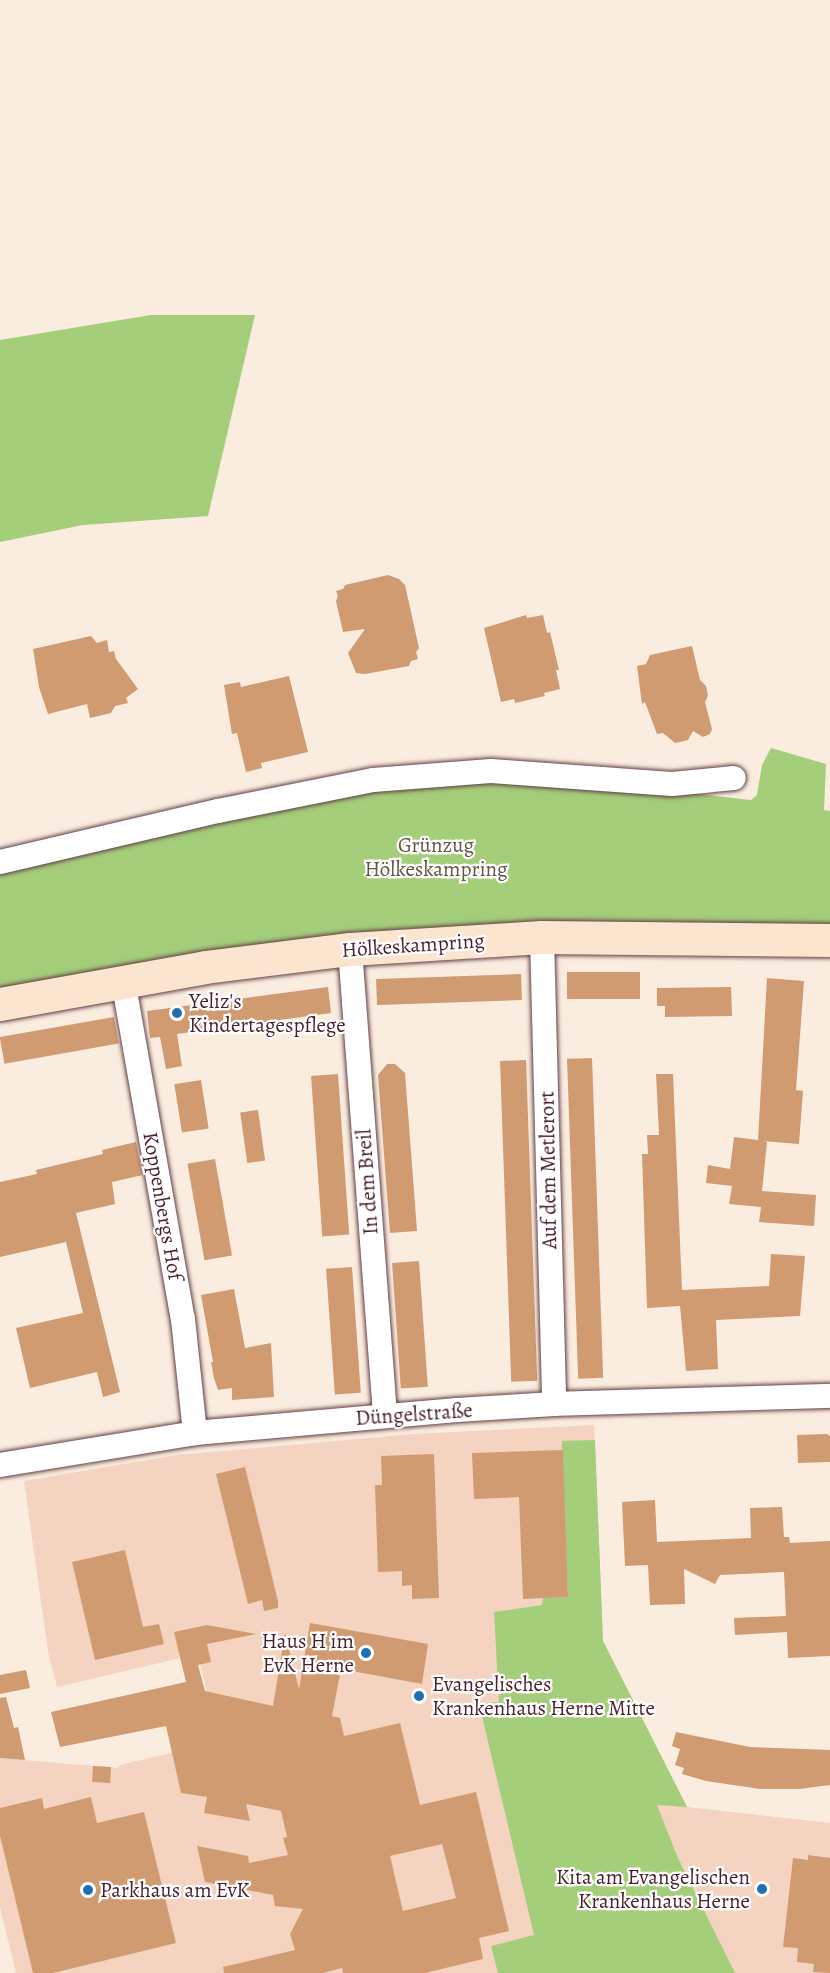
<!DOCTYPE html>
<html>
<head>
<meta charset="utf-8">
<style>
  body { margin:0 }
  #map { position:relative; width:830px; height:1973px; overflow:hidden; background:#faeddf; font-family:Alegreya,serif }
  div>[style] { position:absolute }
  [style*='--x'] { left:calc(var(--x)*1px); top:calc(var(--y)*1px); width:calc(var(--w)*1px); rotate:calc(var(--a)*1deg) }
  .built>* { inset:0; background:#f4d3c0 }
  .green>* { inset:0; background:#a4ce7a }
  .building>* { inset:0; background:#d19b72; transform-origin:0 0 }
  .roads { filter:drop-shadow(0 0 2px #643e46) drop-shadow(0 0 2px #643e46) }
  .street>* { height:24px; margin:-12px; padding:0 12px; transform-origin:12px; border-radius:12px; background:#fff }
  .secondary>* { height:33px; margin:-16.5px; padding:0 16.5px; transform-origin:16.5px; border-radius:16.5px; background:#fce5cf }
  .dots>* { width:16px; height:16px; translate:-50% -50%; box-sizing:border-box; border:3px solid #fff; border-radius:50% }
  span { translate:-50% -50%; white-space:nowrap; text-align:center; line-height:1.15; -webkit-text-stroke:4.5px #fff; paint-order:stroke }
  .park-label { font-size:21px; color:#655443 }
  .street-label { font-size:21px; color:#4a1f2b }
  .poi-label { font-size:21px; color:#4a1f2b }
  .left { translate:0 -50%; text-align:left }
  .right { translate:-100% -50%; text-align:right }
</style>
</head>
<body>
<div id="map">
  <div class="built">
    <div style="clip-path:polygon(594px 1425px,603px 1641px,687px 1807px,830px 1823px,830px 1973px,16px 1973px,0 1907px,0 1758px,118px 1768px,120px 1765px,213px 1743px,214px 1722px,198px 1654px,57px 1687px,48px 1652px,24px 1481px,177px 1455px,414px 1434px)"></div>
  </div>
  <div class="green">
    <div style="clip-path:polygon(151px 315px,255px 315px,208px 516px,83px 525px,0 542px,0 340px)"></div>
    <div style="clip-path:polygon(771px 748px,826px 764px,824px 810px,830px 811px,830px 926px,0 989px,0 873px,348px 794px,481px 781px,606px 784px,751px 800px,757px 795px,762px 765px)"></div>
    <div style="clip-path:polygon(595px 1440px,603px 1641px,687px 1807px,657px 1805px,677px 1856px,735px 1973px,498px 1973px,491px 1946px,534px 1935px,481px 1712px,484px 1712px,486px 1703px,499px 1702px,494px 1612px,542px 1605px,543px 1598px,568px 1597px,562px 1441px)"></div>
  </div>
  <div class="building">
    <div style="clip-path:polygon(388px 575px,399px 579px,405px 585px,419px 648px,416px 652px,418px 659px,411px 661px,409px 666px,365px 674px,356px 673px,348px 653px,365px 629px,343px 632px,336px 601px,338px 596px,336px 591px,343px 589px,345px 585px)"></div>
    <div style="clip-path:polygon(526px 615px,527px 618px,543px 615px,547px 633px,550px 632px,559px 670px,556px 670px,560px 689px,544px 693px,545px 696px,515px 703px,514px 699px,501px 702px,484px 628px)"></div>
    <div style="clip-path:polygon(91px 636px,97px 643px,107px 640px,109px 652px,114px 651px,116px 659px,138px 689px,126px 698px,128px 703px,115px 706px,111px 713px,90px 718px,87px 704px,48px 714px,39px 687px,33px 649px)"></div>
    <div style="clip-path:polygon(692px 646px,700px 680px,706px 686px,708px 696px,705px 702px,712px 729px,710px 734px,703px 737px,693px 731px,688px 740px,675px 743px,663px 733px,657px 734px,645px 702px,642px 704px,637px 666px,646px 664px,650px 655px)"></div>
    <div style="clip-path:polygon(289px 676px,308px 752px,261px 763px,262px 768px,246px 772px,237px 733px,232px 734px,224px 685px,240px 682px,241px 687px)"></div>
    <div style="left:567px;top:972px;width:73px;height:27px"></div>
    <div style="left:521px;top:974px;width:26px;height:145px;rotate:88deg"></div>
    <div style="clip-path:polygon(767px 978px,804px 981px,796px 1090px,803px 1091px,799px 1144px,762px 1141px,767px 1142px,762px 1191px,816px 1195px,814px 1226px,759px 1222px,761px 1207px,729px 1204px,732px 1186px,706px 1183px,708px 1165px,730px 1169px,734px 1137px,758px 1140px)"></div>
    <div style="clip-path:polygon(328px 987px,331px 1013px,177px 1034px,182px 1066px,166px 1069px,160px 1037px,150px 1038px,147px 1011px)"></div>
    <div style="clip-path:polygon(731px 987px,732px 1016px,665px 1017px,665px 1006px,657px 1006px,657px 988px)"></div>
    <div style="left:114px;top:1017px;width:27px;height:116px;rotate:80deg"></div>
    <div style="left:592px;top:1058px;width:320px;height:25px;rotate:88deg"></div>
    <div style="left:526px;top:1060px;width:321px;height:26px;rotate:88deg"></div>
    <div style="clip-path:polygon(387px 1064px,395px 1064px,405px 1073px,417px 1231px,390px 1233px,378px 1075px)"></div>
    <div style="left:338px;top:1074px;width:161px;height:27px;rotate:86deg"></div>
    <div style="clip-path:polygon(656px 1074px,673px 1074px,682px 1290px,769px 1286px,771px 1254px,805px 1256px,800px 1316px,716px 1320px,718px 1369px,686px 1371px,680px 1306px,647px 1308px,642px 1154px,648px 1154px,647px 1135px,659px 1135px)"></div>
    <div style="left:201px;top:1080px;width:49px;height:27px;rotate:81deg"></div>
    <div style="left:258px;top:1110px;width:51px;height:18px;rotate:82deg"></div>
    <div style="clip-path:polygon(136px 1142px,143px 1175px,112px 1182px,115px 1204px,76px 1213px,120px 1392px,103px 1397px,97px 1372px,30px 1388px,16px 1328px,83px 1313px,66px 1242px,0 1257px,0 1182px,37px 1174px,36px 1170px,103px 1154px,102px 1150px)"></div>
    <div style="left:215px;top:1159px;width:98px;height:28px;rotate:80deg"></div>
    <div style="left:419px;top:1261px;width:126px;height:27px;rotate:86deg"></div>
    <div style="left:352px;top:1267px;width:126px;height:26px;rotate:86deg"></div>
    <div style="clip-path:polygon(234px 1289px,245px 1348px,271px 1343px,274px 1397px,232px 1400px,232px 1388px,218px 1390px,214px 1378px,211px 1362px,213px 1362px,201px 1295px)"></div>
    <div style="clip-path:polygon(827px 1434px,830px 1436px,830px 1462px,798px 1463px,797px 1435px)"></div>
    <div style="clip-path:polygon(563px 1450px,568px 1597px,523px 1599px,519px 1497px,474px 1499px,472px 1453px)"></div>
    <div style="clip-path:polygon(434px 1454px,439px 1598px,412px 1599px,412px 1585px,402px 1586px,402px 1571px,378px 1572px,375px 1485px,382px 1485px,381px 1456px)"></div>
    <div style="clip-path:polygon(245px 1467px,278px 1601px,278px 1608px,264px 1611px,262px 1600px,248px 1604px,216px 1474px)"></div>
    <div style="clip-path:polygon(655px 1500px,657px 1542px,751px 1538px,750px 1508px,782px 1507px,784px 1537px,789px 1537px,790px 1543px,830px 1541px,830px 1656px,788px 1658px,787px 1632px,735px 1635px,734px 1618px,786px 1616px,784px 1572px,720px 1575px,715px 1584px,684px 1569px,685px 1604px,650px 1605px,648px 1565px,625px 1566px,622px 1502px)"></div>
    <div style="clip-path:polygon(125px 1550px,143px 1627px,159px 1624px,164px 1644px,95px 1660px,72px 1562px)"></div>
    <div style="clip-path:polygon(evenodd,310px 1623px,428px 1644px,422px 1684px,341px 1669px,332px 1716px,340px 1718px,344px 1736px,400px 1723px,420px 1805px,476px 1792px,509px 1931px,479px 1938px,483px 1959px,425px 1973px,343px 1973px,342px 1968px,323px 1973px,224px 1973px,223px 1967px,295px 1950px,290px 1934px,303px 1909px,275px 1906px,273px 1895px,205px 1882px,197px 1846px,248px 1856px,249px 1863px,288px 1855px,283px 1838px,287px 1837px,281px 1811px,246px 1804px,250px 1821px,204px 1813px,207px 1797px,181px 1793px,166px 1726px,60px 1747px,51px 1712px,186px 1682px,174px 1632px,207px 1625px,256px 1634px,207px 1644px,211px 1662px,198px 1665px,205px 1691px,273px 1706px,285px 1633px,299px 1689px,310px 1623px,442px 1844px,456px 1898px,403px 1911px,390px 1856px,442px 1844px)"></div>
    <div style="clip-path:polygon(26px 1670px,30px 1688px,0 1694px,0 1675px)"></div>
    <div style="clip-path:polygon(6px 1697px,14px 1728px,18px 1727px,25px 1760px,0 1758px,0 1698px)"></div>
    <div style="clip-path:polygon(676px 1732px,750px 1747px,830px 1750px,830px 1785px,799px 1789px,760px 1789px,706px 1781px,682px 1774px,684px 1768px,675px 1765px,680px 1749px,672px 1746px)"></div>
    <div style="left:93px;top:1766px;width:18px;height:16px;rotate:3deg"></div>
    <div style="clip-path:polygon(91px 1797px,97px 1823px,144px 1812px,176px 1943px,53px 1973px,33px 1973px,0 1836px,0 1808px,42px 1798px,44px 1809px)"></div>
    <div style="clip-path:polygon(808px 1855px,830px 1858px,830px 1973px,813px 1972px,814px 1964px,797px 1962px,798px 1948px,783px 1947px,793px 1858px,808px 1860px)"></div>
  </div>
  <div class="roads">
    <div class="street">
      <div style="--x:0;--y:862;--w:224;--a:-13.2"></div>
      <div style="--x:218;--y:811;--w:158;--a:-11.3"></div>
      <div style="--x:373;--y:780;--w:118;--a:-4.4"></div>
      <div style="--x:491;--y:771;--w:181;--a:4.1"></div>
      <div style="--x:672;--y:784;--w:62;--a:-5.5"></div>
      <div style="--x:542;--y:937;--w:467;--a:88.5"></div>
      <div style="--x:350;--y:949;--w:468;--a:85.7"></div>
      <div style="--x:123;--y:980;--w:344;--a:80"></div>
      <div style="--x:183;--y:1319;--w:115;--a:84"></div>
      <div style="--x:0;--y:1465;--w:198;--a:-9.3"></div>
      <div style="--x:195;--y:1433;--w:263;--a:-5"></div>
      <div style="--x:457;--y:1410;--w:97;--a:-3.5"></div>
      <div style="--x:554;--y:1404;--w:276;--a:-1.7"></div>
    </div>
    <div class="secondary">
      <div style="--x:0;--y:1004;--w:208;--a:-10.2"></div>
      <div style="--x:205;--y:967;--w:146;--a:-7.1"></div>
      <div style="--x:350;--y:949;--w:192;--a:-3.6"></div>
      <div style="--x:542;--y:937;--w:288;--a:0.6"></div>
    </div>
  </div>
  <div class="dots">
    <div style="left:177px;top:1013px;background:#1f6fb2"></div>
    <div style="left:366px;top:1653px;background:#1f6fb2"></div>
    <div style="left:419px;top:1696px;background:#1f6fb2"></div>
    <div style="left:762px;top:1889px;background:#1f6fb2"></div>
    <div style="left:88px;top:1890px;background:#1f6fb2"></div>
  </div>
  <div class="park-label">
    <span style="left:436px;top:857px">Grünzug<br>Hölkeskampring</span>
  </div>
  <div class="street-label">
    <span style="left:413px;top:945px;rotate:-4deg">Hölkeskampring</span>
    <span style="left:548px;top:1170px;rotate:-91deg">Auf dem Metlerort</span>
    <span style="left:367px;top:1182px;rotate:-94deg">In dem Breil</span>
    <span style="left:163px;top:1206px;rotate:80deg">Koppenbergs Hof</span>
    <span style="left:414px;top:1414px;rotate:-4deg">Düngelstraße</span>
  </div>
  <div class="poi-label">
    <span class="left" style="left:189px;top:1013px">Yeliz's<br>Kindertagespflege</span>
    <span class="right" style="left:354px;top:1653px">Haus H im<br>EvK Herne</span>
    <span class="left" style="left:432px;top:1696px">Evangelisches<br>Krankenhaus Herne Mitte</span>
    <span class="right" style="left:750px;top:1889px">Kita am Evangelischen<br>Krankenhaus Herne</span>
    <span class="left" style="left:100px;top:1890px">Parkhaus am EvK</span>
  </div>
</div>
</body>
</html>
